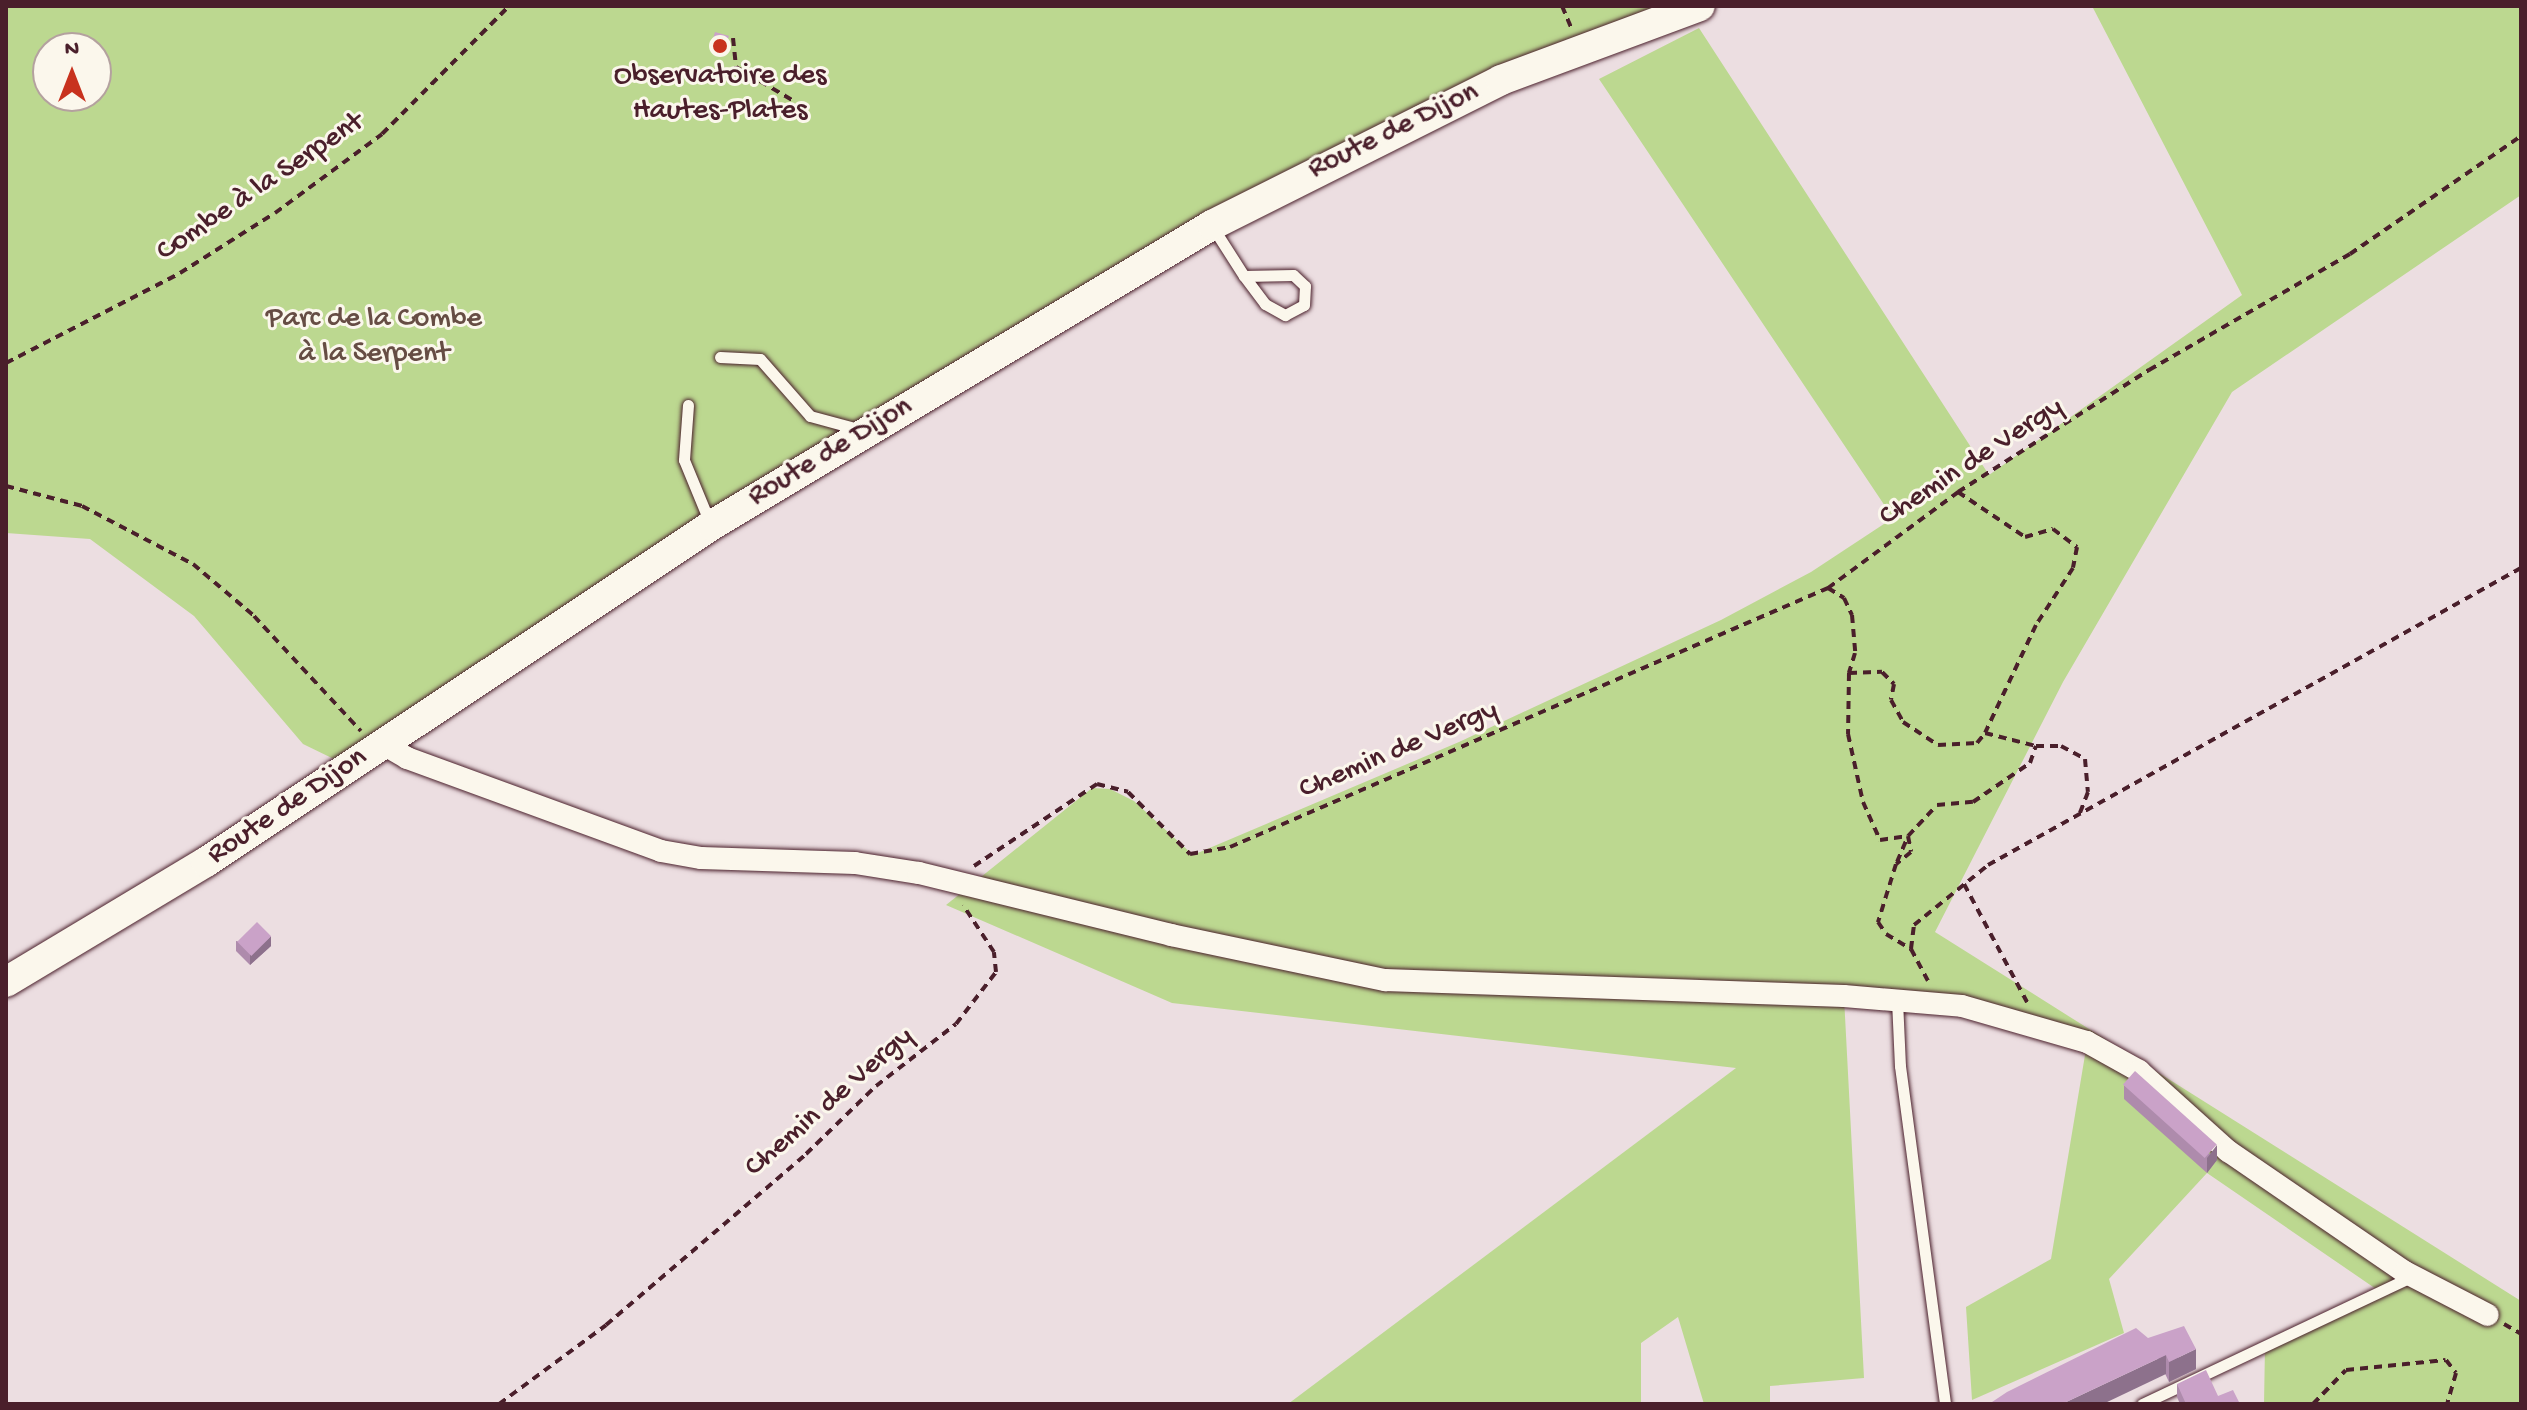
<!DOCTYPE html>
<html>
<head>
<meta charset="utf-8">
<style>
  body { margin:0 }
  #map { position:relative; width:2527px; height:1410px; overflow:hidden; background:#ecdee1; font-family:"Gochi Hand",sans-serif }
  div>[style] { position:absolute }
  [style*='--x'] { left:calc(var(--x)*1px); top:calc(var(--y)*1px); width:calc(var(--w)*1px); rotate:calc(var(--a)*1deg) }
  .green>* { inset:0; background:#bcd890 }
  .path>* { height:4px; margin-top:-2px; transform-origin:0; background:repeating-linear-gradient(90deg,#4a1f2b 0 8px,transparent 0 14px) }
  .roads { filter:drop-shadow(0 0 2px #4a1f2b) drop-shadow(0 0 2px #4a1f2b) }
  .service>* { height:11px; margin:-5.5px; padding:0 5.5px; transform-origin:5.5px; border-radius:5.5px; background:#fbf7ec }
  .minor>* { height:22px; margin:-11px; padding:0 11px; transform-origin:11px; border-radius:11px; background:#fbf7ec }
  .secondary>* { height:30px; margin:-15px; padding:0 15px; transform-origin:15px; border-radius:15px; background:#fbf7ec }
  .wall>* { inset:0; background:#ae8bac }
  .shaded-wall>* { inset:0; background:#8d718c }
  .building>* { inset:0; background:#caa2c8; transform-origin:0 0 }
  .dots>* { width:22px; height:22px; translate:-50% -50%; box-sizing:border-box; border:4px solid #fbf7ec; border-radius:50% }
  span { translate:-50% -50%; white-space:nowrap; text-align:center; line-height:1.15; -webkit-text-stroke:6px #fbf7ec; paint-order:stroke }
  .poi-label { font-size:30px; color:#4a1f2b }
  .street-label { font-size:30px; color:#4a1f2b }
  .park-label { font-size:30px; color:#664d44 }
  .frame { position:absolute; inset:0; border:8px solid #4a1f2b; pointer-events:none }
  .north { position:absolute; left:32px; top:32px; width:80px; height:80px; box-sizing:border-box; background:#fbf7ec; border:2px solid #b4a19f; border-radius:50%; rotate:0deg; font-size:22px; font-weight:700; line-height:32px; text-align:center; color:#4a1f2b }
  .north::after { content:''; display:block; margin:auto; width:28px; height:36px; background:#c8321e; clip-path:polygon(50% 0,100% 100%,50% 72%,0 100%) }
</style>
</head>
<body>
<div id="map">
  <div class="green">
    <div style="clip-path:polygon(evenodd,6px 6px,1665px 6px,1205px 212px,340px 762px,303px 744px,194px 616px,90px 539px,6px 533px,6px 6px,48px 48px,96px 48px,96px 96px,48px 96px,48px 48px)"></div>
    <div style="clip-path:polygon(2092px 6px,2521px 6px,2521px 195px,2232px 392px,2063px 682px,1935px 932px,2521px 1301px,2521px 1404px,2264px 1404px,2265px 1346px,2379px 1291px,2207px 1173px,2109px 1279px,2124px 1333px,1972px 1400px,1966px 1307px,2051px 1259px,2087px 1043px,1962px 1006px,1844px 997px,1864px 1378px,1770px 1386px,1770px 1404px,1704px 1404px,1678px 1317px,1641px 1343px,1641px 1404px,1288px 1404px,1736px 1068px,1172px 1003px,946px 905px,1092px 788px,1110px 789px,1134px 801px,1193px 855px,1459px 742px,1721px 620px,1811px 572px,1893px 518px,1599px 79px,1699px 28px,1989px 475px,2242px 295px)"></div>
  </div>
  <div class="path">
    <div style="--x:1562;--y:6;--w:26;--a:67"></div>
    <div style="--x:733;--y:38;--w:29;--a:84"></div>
    <div style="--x:736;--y:67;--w:67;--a:30.4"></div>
    <div style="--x:6;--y:363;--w:196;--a:-27.3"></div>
    <div style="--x:180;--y:273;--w:112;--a:-32.3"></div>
    <div style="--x:275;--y:213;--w:133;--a:-36.4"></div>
    <div style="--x:382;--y:134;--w:180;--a:-45.2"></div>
    <div style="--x:6;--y:486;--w:79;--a:14.7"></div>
    <div style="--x:82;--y:506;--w:125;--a:27.6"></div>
    <div style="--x:193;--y:564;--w:80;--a:40.4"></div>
    <div style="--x:254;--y:616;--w:157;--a:47.1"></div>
    <div style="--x:1958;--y:492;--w:81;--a:33.9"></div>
    <div style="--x:2025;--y:537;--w:29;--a:-16"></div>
    <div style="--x:2053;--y:529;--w:30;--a:37"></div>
    <div style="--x:2077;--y:547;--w:21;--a:101"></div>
    <div style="--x:2073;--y:568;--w:68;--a:123"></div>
    <div style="--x:2036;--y:625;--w:119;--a:115.3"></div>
    <div style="--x:1985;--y:733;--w:53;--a:14.3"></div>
    <div style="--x:2036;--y:746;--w:25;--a:0"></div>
    <div style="--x:2061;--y:746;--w:27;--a:28"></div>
    <div style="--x:2085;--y:759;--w:33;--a:85"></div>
    <div style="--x:2088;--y:792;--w:25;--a:111"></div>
    <div style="--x:1828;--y:588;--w:19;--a:32"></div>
    <div style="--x:1844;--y:598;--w:19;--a:65"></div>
    <div style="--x:1852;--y:615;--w:38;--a:85"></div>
    <div style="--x:1855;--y:653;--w:21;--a:107"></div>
    <div style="--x:1849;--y:673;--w:61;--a:90.9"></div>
    <div style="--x:1848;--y:734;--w:70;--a:77.6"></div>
    <div style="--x:1863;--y:802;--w:42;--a:65.9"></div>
    <div style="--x:1880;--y:840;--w:28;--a:-8"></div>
    <div style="--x:1908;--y:836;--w:16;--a:79"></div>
    <div style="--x:1911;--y:852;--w:19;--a:141"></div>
    <div style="--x:1896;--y:864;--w:61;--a:107.2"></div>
    <div style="--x:1878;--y:922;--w:14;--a:56"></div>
    <div style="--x:1886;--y:934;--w:29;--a:31"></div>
    <div style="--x:1911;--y:949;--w:36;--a:62"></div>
    <div style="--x:1849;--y:673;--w:33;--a:-2"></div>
    <div style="--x:1882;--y:672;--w:17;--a:45"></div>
    <div style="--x:1894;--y:684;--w:16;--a:101"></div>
    <div style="--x:1891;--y:700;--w:25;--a:61"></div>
    <div style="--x:1903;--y:722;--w:42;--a:33.3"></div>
    <div style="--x:1938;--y:745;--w:39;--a:-3"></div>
    <div style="--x:1977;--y:743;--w:13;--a:-51"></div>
    <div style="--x:1897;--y:862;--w:28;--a:-67"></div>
    <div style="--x:1908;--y:836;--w:42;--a:-46.9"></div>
    <div style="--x:1937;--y:805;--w:36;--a:-5"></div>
    <div style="--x:1973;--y:802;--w:69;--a:-34.4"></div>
    <div style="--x:2030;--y:763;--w:18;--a:-71"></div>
    <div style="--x:974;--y:866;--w:148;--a:-33.7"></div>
    <div style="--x:1097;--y:784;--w:32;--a:14"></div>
    <div style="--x:1128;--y:792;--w:88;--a:45"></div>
    <div style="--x:1190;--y:854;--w:41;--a:-9.9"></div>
    <div style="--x:1230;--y:847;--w:652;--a:-23.42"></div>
    <div style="--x:1828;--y:588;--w:162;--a:-36.4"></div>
    <div style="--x:1958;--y:492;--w:227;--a:-32.6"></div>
    <div style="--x:2149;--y:370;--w:232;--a:-30"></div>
    <div style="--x:2350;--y:254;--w:208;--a:-34.6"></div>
    <div style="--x:1964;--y:884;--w:134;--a:61.9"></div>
    <div style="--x:1911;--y:949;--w:24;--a:-83"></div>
    <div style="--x:1914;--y:925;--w:95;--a:-39"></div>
    <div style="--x:1988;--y:865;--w:610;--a:-29.13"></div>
    <div style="--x:2504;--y:1324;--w:20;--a:30"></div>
    <div style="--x:499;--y:1404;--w:133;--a:-36.4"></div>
    <div style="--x:606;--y:1325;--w:263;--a:-40.5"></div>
    <div style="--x:806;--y:1154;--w:98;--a:-44.2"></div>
    <div style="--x:876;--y:1086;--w:101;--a:-37.8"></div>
    <div style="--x:956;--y:1024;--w:66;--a:-52.4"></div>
    <div style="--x:996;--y:972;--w:20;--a:-96"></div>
    <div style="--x:994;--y:952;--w:56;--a:-123.4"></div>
    <div style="--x:2313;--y:1404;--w:47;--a:-45.9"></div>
    <div style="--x:2346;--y:1370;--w:100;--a:-5.7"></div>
    <div style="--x:2446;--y:1360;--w:16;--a:52"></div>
    <div style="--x:2456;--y:1373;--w:32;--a:106"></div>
  </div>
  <div class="roads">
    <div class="service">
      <div style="--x:1212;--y:226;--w:59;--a:57.4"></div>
      <div style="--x:1244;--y:276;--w:35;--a:53"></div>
      <div style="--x:1265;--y:304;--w:23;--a:29"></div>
      <div style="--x:1285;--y:315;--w:21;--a:-28"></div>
      <div style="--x:1304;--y:305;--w:19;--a:-87"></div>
      <div style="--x:1305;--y:286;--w:16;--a:-137"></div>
      <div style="--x:1293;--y:275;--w:49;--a:178.8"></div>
      <div style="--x:720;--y:357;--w:40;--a:2.9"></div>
      <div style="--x:760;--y:359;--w:76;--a:48.7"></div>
      <div style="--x:810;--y:416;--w:54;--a:15.1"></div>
      <div style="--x:688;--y:405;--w:55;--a:94.2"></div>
      <div style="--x:684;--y:460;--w:68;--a:67.6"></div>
      <div style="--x:1897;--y:1000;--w:66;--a:87.4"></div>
      <div style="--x:1900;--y:1066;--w:341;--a:82.4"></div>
      <div style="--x:2142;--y:1404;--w:300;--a:-25.3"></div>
    </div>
    <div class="minor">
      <div style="--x:383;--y:744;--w:28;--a:30"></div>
      <div style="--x:407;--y:758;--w:270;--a:20.1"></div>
      <div style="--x:661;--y:851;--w:41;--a:9.9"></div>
      <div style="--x:701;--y:858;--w:154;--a:1.9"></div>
      <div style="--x:855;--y:863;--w:65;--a:8.9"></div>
      <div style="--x:919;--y:873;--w:260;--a:13.8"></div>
      <div style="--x:1171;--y:935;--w:219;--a:11.9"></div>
      <div style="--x:1385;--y:980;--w:459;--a:2"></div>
      <div style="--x:1844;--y:996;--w:118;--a:4.8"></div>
      <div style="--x:1962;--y:1006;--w:130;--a:16.1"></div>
      <div style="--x:2087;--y:1042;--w:60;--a:29.1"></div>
      <div style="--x:2139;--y:1071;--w:120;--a:42"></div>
      <div style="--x:2228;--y:1151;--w:214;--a:34.4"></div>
      <div style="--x:2405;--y:1272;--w:93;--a:27.4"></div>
    </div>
    <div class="secondary">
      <div style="--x:6;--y:982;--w:233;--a:-31"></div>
      <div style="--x:206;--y:862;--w:608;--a:-33.66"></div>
      <div style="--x:712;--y:525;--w:583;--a:-30.96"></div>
      <div style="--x:1212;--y:225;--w:323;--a:-26.6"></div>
      <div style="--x:1501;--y:80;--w:212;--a:-20.4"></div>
    </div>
  </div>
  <div class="wall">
    <div style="clip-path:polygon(729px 42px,723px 55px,711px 51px,711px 46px)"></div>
    <div style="clip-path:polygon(236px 941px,271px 946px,250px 965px,236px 951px)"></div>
    <div style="clip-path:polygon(2124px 1085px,2217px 1160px,2207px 1173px,2124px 1099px)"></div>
    <div style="clip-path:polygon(2148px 1338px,2196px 1369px,2169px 1382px)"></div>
    <div style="clip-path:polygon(2177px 1384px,2218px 1396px,2240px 1404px,2180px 1404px,2177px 1397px)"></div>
  </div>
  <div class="shaded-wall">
    <div style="clip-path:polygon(271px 936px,271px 946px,250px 965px,250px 955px)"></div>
    <div style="clip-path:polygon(2217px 1145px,2217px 1160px,2207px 1173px,2207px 1158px)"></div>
    <div style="clip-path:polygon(2196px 1349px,2196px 1369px,2169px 1382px,2169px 1362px)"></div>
    <div style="clip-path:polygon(2166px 1355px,2166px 1374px,2103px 1404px,2062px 1404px)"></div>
  </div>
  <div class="building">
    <div style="clip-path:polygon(715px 32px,729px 36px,723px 50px,711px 46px)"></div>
    <div style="left:257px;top:922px;width:20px;height:28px;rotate:45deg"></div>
    <div style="left:2135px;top:1071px;width:110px;height:18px;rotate:42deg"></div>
    <div style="clip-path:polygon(2184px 1326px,2196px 1349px,2169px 1362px,2166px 1355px,2062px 1404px,1989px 1404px,2007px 1392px,2136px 1328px,2148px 1338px)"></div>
    <div style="clip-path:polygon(2206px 1370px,2218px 1396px,2233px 1390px,2240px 1404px,2186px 1404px,2177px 1384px)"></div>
  </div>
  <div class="dots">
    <div style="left:720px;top:46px;background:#c8321e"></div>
  </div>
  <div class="poi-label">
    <span style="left:720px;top:94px">Observatoire des<br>Hautes-Plates</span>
  </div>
  <div class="street-label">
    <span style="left:1394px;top:132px;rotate:-26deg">Route de Dijon</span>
    <span style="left:261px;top:188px;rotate:-34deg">Combe à la Serpent</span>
    <span style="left:831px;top:453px;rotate:-31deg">Route de Dijon</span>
    <span style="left:1972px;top:463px;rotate:-33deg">Chemin de Vergy</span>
    <span style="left:1399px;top:751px;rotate:-23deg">Chemin de Vergy</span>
    <span style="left:288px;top:807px;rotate:-34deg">Route de Dijon</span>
    <span style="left:830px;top:1103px;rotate:-41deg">Chemin de Vergy</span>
  </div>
  <div class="park-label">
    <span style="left:374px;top:337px">Parc de la Combe<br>à la Serpent</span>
  </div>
  <div class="frame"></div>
  <div class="north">N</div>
</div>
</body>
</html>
